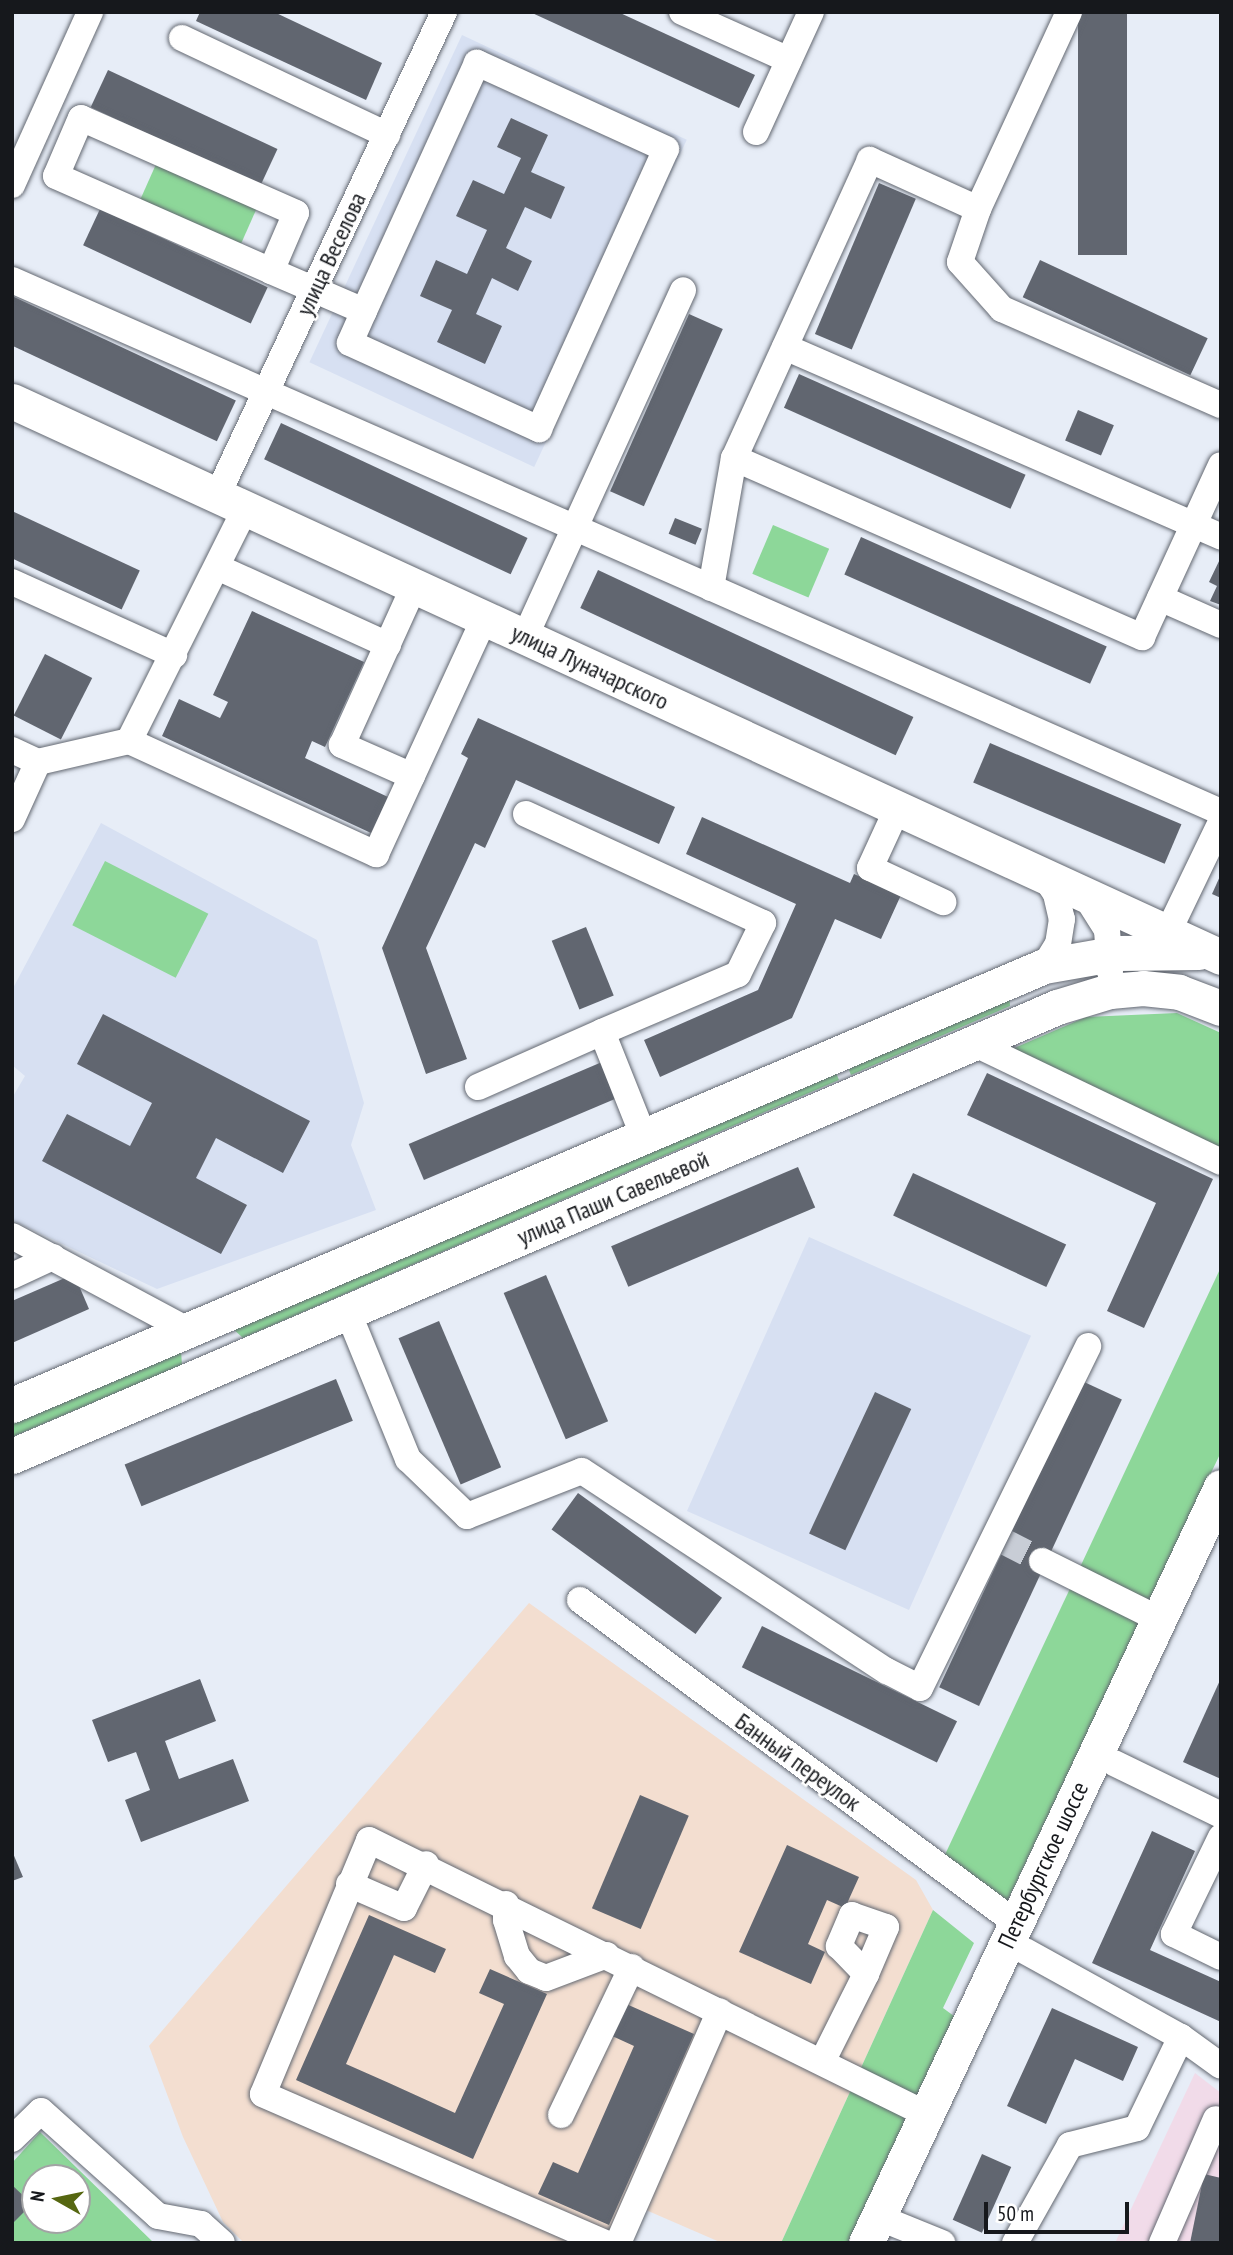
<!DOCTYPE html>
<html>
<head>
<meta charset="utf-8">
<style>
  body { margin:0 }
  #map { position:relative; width:1233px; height:2255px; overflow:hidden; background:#e7edf7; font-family:"PT Sans Narrow",sans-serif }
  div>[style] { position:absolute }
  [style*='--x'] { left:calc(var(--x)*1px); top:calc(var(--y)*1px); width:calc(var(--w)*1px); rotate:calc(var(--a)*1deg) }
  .commercial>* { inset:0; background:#f1dbe9 }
  .built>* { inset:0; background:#d7e0f2; transform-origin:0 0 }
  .medical>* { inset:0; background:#f3ded0 }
  .green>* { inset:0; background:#8dd799; transform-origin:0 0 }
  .building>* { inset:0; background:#616670; transform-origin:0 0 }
  .minor-tunnel>* { height:26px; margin-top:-13px; transform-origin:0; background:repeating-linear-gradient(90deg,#c8cdd6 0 26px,transparent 0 39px) }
  .roads { filter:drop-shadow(0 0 2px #636871) drop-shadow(0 0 2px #636871) }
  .minor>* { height:26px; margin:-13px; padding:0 13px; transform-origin:13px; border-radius:13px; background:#fff }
  .major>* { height:35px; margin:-17.5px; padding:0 17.5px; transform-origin:17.5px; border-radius:17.5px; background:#fff }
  span { translate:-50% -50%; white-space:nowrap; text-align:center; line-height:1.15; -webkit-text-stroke:5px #fff; paint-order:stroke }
  .street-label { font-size:24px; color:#16181c }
  .frame { position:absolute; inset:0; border:14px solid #16181c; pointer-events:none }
  .north { position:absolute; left:21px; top:2164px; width:70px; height:70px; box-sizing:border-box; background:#fff; border:2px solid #a2a3a4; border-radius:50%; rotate:279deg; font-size:19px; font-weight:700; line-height:28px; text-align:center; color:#16181c }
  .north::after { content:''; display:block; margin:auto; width:24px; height:32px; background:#566711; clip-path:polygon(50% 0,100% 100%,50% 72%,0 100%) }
  .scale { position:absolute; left:984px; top:2202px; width:145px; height:32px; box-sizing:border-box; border:4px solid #16181c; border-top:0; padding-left:9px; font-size:21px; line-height:24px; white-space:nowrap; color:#16181c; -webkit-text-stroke:5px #fff; paint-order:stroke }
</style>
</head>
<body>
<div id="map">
  <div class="commercial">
    <div style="clip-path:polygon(1195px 2073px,1221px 2093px,1221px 2243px,1115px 2243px)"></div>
  </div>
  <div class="built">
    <div style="left:462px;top:35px;width:248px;height:361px;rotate:25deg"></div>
    <div style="clip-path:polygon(101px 823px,317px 940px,364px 1103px,351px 1145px,376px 1210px,157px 1289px,12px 1220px,12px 1098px,25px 1076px,12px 1065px,12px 990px)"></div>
    <div style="left:809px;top:1237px;width:243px;height:300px;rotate:24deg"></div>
  </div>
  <div class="medical">
    <div style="clip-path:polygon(529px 1603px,916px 1880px,933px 1910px,781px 2243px,722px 2243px,639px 2207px,621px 2243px,244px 2243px,223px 2222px,183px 2137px,149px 2046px)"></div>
  </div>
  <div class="green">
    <div style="left:157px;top:162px;width:110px;height:43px;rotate:24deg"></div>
    <div style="left:773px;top:525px;width:61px;height:53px;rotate:23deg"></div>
    <div style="left:105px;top:861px;width:116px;height:72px;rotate:27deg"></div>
    <div style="clip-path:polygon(1009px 992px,1010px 1006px,851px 1075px,844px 1058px)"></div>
    <div style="clip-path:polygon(1177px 1013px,1221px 1033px,1221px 1149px,1005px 1052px,1086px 1017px)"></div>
    <div style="clip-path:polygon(832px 1063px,839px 1080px,243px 1338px,232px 1328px)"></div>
    <div style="clip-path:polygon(1221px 1267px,1221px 1452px,1007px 1902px,942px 1861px)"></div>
    <div style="clip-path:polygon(181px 1351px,182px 1365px,12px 1437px,12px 1417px)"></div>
    <div style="clip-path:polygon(933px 1910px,974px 1943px,943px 2008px,958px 2019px,855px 2243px,781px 2243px)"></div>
    <div style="clip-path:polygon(evenodd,40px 2132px,154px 2243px,12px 2243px,12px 2163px,40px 2132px,35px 2178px,77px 2178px,77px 2220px,35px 2220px,35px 2178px)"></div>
  </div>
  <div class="building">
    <div style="clip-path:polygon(200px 12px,274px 12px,382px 63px,366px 100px,196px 21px)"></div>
    <div style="clip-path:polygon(530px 12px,618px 12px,755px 75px,739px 108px)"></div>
    <div style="left:1078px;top:12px;width:49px;height:243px"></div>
    <div style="left:108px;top:70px;width:187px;height:41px;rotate:25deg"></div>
    <div style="clip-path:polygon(511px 118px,548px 135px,531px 172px,565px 187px,551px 219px,525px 207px,506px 248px,532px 261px,518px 291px,492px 278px,476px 314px,502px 326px,485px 364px,437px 342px,452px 310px,420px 296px,436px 260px,467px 274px,487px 230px,456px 216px,473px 180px,504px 194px,521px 158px,497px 147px)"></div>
    <div style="left:879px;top:183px;width:40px;height:164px;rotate:23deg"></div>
    <div style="left:100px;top:209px;width:185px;height:40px;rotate:25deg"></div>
    <div style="left:1040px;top:260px;width:185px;height:41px;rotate:25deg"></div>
    <div style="left:12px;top:296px;width:247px;height:45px;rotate:25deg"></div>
    <div style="left:689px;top:314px;width:37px;height:194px;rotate:24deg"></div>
    <div style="left:799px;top:374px;width:248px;height:37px;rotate:24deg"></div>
    <div style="left:1078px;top:410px;width:39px;height:33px;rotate:23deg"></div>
    <div style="left:281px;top:423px;width:272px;height:40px;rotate:25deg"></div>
    <div style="left:12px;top:511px;width:141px;height:43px;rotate:25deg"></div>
    <div style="left:675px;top:518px;width:29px;height:17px;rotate:22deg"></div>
    <div style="left:861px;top:537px;width:269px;height:41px;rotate:24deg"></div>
    <div style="clip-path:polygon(1221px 557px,1221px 605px,1210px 601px,1217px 586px,1209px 582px)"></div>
    <div style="left:598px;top:570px;width:348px;height:42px;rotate:25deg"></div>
    <div style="clip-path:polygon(252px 611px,364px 662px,325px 747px,312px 741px,305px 758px,388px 797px,371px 833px,162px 736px,179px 699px,220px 718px,228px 702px,213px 695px)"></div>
    <div style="left:45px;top:654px;width:53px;height:69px;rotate:27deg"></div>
    <div style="clip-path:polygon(478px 718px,675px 807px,659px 844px,516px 780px,485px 848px,475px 843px,426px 948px,467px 1059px,426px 1074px,382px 948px,468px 758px,461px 754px)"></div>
    <div style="left:990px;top:743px;width:208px;height:43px;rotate:23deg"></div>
    <div style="clip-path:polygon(702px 817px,850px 883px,854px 874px,901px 895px,881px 939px,835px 919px,792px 1018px,660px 1077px,644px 1040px,758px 990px,796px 904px,686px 854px)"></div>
    <div style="clip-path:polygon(1221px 874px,1221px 898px,1212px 894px)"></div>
    <div style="left:586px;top:927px;width:74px;height:37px;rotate:68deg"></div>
    <div style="clip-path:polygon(103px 1014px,310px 1121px,283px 1173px,216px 1138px,196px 1178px,247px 1205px,221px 1254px,42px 1161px,67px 1114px,130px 1146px,152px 1103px,77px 1064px)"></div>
    <div style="left:602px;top:1062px;width:39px;height:210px;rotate:67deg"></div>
    <div style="clip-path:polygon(987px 1073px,1213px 1179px,1144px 1328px,1107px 1311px,1156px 1203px,967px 1115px)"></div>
    <div style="left:798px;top:1167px;width:44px;height:203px;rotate:67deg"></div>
    <div style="left:913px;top:1173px;width:169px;height:47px;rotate:25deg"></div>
    <div style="clip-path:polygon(74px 1274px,89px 1309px,12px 1343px,12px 1301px)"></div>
    <div style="left:546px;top:1275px;width:159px;height:46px;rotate:67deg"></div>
    <div style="left:439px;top:1321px;width:159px;height:44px;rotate:67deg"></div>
    <div style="left:336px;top:1379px;width:45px;height:228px;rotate:68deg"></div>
    <div style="left:1082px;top:1381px;width:44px;height:338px;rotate:25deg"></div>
    <div style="left:875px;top:1392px;width:40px;height:156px;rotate:25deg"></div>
    <div style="left:578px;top:1493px;width:178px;height:45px;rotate:36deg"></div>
    <div style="left:762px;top:1626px;width:217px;height:46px;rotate:26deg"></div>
    <div style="clip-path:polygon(1221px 1678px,1221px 1779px,1183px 1762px)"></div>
    <div style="clip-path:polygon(200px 1679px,216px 1721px,165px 1741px,179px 1779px,233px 1759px,249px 1801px,141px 1842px,125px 1800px,150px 1790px,136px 1752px,108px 1762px,92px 1720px)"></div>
    <div style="left:640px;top:1795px;width:53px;height:123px;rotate:23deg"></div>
    <div style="clip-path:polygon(1152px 1831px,1195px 1851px,1150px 1950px,1221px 1982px,1221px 2022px,1092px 1963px)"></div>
    <div style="clip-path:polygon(787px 1845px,859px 1877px,845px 1908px,827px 1900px,808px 1944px,825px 1952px,811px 1984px,739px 1952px)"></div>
    <div style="clip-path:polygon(12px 1851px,23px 1877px,12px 1881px)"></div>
    <div style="clip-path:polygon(369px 1915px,446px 1949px,435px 1973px,394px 1955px,346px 2064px,389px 2083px,455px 2113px,504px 2004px,479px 1993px,490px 1969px,547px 1994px,473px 2159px,296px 2080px)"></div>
    <div style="clip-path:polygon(624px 2003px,694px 2034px,609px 2225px,538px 2194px,553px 2162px,578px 2173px,634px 2046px,610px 2035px)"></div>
    <div style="clip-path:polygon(1052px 2008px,1138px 2047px,1123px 2081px,1075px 2059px,1046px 2124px,1007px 2106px)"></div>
    <div style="left:982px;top:2154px;width:32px;height:72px;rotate:24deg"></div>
    <div style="clip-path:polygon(1204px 2174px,1221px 2178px,1221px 2243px,1190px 2243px)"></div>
    <div style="clip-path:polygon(12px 2185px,32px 2204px,12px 2224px)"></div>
  </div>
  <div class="minor-tunnel">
    <div style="--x:1003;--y:1541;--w:44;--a:27.1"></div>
  </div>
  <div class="roads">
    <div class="minor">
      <div style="--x:682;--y:12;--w:117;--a:24.2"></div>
      <div style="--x:1069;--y:12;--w:217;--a:114.8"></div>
      <div style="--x:978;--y:209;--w:56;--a:108.8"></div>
      <div style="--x:960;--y:262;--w:63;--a:48.2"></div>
      <div style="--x:1002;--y:309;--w:239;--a:23.7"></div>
      <div style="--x:182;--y:38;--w:227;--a:25.3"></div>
      <div style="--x:756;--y:132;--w:132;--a:-65.4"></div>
      <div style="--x:12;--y:185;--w:190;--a:-65.7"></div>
      <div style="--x:978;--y:209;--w:119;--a:-155.6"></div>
      <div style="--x:870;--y:160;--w:328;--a:114.5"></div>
      <div style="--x:734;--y:458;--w:446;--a:23.7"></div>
      <div style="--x:1142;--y:637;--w:189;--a:-65.3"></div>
      <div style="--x:271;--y:271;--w:63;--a:-66.7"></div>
      <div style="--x:296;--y:213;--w:235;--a:-156.2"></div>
      <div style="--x:81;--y:118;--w:63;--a:113.3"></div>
      <div style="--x:56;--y:176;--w:235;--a:23.8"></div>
      <div style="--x:271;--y:271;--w:101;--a:23.3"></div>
      <div style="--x:364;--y:311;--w:35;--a:114"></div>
      <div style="--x:350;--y:343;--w:208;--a:24.5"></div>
      <div style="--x:539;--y:429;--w:307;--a:-65.6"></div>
      <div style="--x:666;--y:149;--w:208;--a:-155.5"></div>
      <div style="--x:477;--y:63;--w:273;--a:114.5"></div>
      <div style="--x:12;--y:280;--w:1321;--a:23.75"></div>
      <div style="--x:785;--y:347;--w:476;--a:23.5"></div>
      <div style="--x:217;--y:496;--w:535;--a:-64.87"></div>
      <div style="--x:217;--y:567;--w:188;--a:24.5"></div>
      <div style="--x:12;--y:582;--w:178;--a:24.3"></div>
      <div style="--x:711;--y:588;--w:132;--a:-80"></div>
      <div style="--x:1160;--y:598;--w:67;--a:23.9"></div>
      <div style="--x:525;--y:637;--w:381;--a:-65.5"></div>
      <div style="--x:129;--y:741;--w:272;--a:24.6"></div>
      <div style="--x:376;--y:854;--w:259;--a:-65.3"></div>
      <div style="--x:12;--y:750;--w:29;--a:25"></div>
      <div style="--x:38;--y:762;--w:93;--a:-13"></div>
      <div style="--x:129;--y:741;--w:259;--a:-63.4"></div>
      <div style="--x:412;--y:776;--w:77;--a:-156.1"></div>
      <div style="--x:342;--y:745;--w:175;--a:-65.6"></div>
      <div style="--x:898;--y:807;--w:67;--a:114.7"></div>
      <div style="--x:870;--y:868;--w:81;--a:25"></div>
      <div style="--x:526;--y:814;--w:261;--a:24.7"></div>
      <div style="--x:763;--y:923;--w:57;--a:116.1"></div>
      <div style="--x:738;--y:974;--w:148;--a:156.9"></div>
      <div style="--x:12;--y:819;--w:63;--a:-65.5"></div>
      <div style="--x:1042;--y:873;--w:25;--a:56"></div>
      <div style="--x:1056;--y:894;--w:26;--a:77"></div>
      <div style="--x:1062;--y:919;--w:25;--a:99"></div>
      <div style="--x:1058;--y:944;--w:26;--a:122"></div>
      <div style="--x:1085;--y:895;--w:41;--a:57.8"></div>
      <div style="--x:1107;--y:930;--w:42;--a:85.9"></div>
      <div style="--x:1168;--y:932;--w:122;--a:-64.3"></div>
      <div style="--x:973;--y:1043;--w:275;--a:25.6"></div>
      <div style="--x:478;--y:1087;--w:136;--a:-23.9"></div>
      <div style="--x:602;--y:1032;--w:111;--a:68.3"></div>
      <div style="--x:12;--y:1236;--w:199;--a:28.2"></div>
      <div style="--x:12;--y:1276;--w:45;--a:-24.9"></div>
      <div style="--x:348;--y:1312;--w:159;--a:67.8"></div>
      <div style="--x:408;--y:1459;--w:82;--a:44"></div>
      <div style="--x:467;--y:1516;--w:123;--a:-21.4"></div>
      <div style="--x:582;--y:1471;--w:365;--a:33.3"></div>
      <div style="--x:887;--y:1671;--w:37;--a:27"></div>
      <div style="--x:920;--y:1688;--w:381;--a:-63.8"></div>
      <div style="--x:1042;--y:1561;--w:131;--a:26.4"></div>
      <div style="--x:580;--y:1600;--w:543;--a:36.53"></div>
      <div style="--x:1114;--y:1763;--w:119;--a:25.9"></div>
      <div style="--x:1221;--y:1837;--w:108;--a:115.9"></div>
      <div style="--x:1174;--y:1934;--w:52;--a:26.1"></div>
      <div style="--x:349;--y:1884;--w:60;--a:23.6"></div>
      <div style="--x:404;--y:1908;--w:49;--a:-63.4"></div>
      <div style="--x:506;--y:1904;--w:16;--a:90"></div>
      <div style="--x:506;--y:1920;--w:38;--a:73"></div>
      <div style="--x:517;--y:1956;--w:19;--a:51"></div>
      <div style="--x:529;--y:1971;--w:18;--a:22"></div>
      <div style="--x:546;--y:1978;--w:65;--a:-20.7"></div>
      <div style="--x:1025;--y:1951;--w:178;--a:28.9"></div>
      <div style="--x:1181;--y:2037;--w:49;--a:35.9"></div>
      <div style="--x:822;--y:2062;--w:98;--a:-63.4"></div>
      <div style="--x:866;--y:1974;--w:51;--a:-66.9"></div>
      <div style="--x:886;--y:1927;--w:36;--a:-161"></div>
      <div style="--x:852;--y:1915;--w:34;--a:113"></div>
      <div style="--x:839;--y:1946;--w:39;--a:46"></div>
      <div style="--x:561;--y:2115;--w:164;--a:-64.4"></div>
      <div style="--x:12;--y:2139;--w:40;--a:-44"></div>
      <div style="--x:41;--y:2111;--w:157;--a:41.9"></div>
      <div style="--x:158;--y:2216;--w:44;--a:10.5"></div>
      <div style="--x:201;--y:2224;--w:28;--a:42"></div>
      <div style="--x:895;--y:2224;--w:51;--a:22"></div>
      <div style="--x:605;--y:2243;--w:373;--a:-156.5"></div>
      <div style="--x:263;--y:2094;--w:275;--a:-67.3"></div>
      <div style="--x:369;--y:1840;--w:621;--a:26.19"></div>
      <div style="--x:618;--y:2243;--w:253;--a:-66.3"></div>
      <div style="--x:1015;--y:2243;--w:112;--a:-60.7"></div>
      <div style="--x:1070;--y:2145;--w:69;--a:-14.2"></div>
      <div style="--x:1137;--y:2128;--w:101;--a:-64.2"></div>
      <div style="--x:1162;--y:2243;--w:135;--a:-66.5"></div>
    </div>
    <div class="major">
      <div style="--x:12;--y:401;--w:1331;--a:24.7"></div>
      <div style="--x:12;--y:1405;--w:1121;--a:-23.04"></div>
      <div style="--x:1044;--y:966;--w:75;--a:-10"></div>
      <div style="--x:1118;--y:953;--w:81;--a:-0.7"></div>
      <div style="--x:12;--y:1456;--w:1137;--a:-23.25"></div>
      <div style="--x:1057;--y:1007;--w:55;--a:-16.8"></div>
      <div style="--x:1110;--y:991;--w:33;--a:-5"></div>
      <div style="--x:1143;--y:988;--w:36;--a:6"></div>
      <div style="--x:1179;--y:992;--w:45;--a:20.9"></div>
      <div style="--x:866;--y:2243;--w:835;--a:-64.85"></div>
    </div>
  </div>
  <div class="street-label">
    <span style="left:331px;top:254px;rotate:-65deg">улица Веселова</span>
    <span style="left:590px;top:667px;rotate:25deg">улица Луначарского</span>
    <span style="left:613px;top:1198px;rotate:-23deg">улица Паши Савельевой</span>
    <span style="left:798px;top:1762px;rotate:36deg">Банный переулок</span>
    <span style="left:1043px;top:1865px;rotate:-65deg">Петербургское шоссе</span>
  </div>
  <div class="frame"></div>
  <div class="north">N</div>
  <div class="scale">50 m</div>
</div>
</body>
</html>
